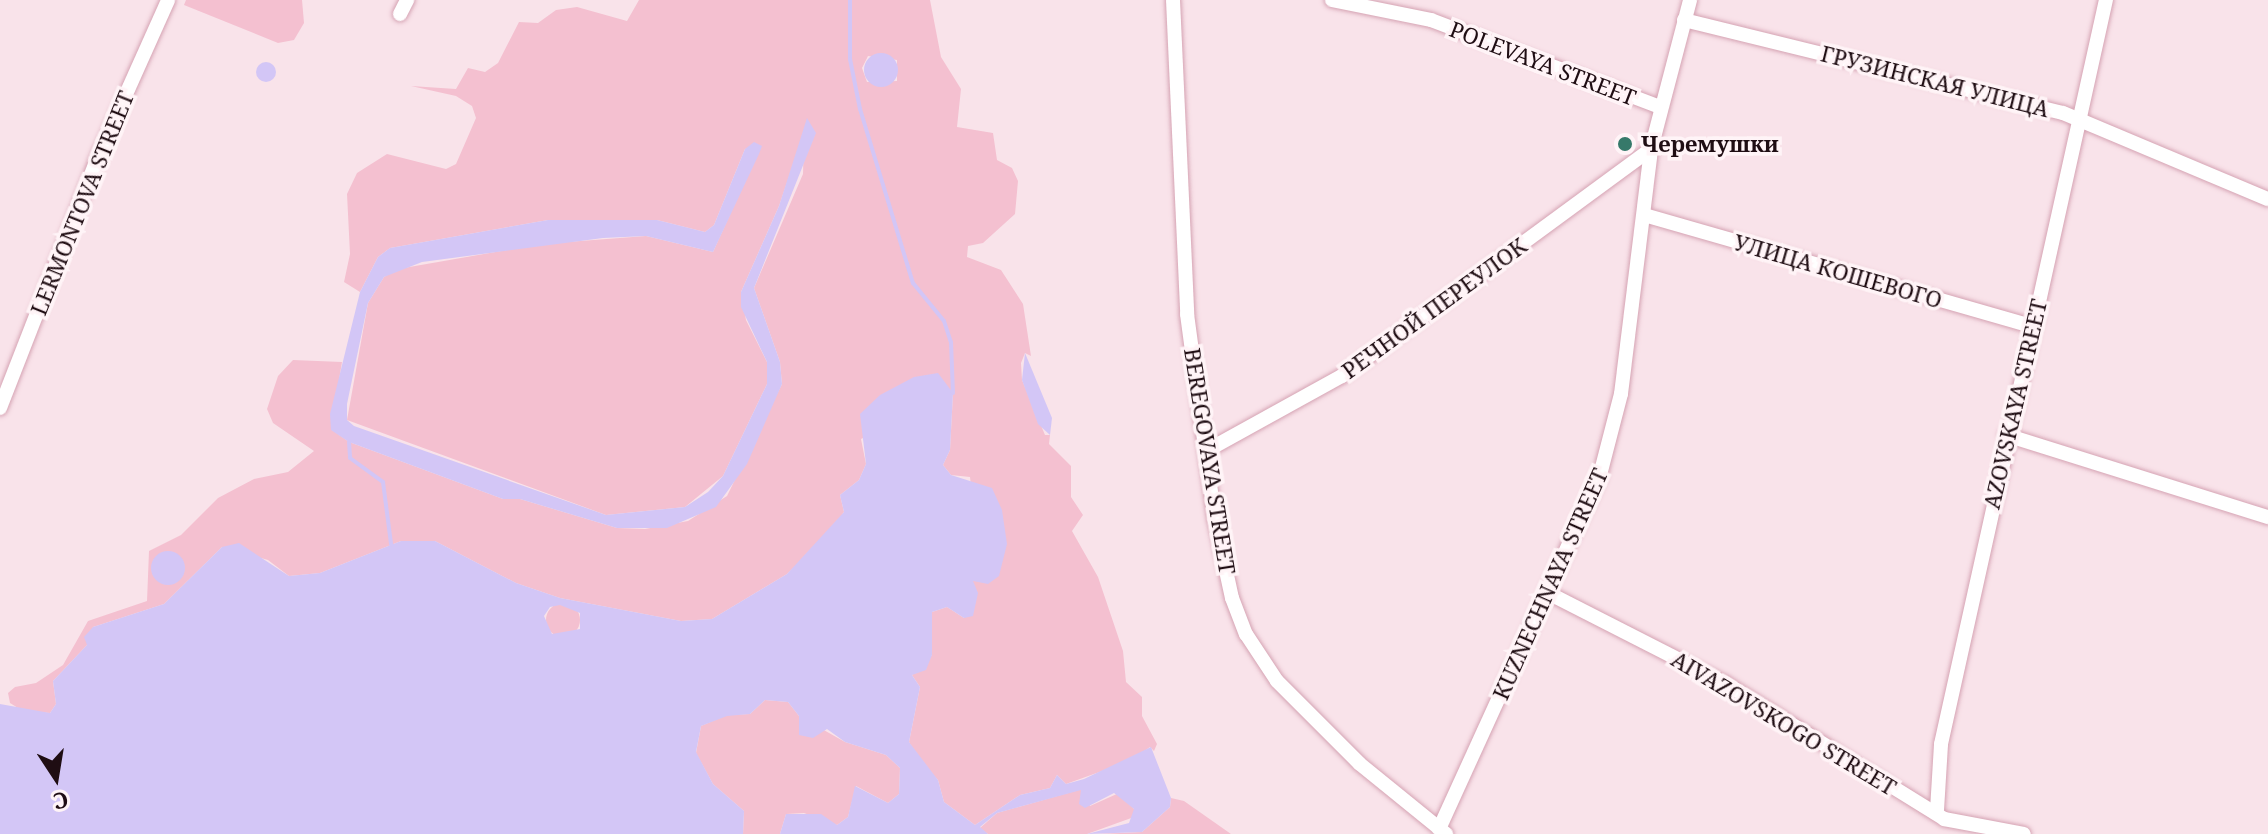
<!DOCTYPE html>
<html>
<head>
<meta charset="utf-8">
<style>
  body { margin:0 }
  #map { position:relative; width:2268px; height:834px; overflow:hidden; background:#f9e3ea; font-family:"Noto Serif",serif }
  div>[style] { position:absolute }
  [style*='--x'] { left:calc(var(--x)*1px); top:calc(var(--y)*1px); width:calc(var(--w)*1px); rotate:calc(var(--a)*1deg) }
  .green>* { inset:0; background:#f4c0d0 }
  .round { border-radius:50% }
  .water>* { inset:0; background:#d3c6f6 }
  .stream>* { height:4px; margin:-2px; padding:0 2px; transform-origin:2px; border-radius:2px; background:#d3c6f6 }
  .roads { filter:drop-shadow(0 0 2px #d5a3b3) drop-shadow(0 0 2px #d5a3b3) }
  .street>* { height:14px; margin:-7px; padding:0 7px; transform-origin:7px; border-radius:7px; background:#fff }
  .dots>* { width:22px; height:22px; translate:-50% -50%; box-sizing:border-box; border:4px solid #fff4f7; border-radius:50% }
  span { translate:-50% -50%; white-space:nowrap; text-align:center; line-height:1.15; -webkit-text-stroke:7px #fff4f7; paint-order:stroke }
  .street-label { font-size:22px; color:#1f0d13 }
  .poi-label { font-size:22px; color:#1f0d13; font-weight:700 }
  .left { translate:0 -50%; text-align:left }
  .north { position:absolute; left:16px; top:738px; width:80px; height:80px; -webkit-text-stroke:6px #fff4f7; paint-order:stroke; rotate:168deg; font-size:22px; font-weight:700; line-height:32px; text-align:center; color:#1f0d13 }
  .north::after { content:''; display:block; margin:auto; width:28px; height:36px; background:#1f0d13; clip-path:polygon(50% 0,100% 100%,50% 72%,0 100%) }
</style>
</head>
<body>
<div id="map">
  <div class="green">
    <div style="clip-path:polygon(186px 0,302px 0,304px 23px,294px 40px,278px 43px,184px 5px)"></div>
    <div style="clip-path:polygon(evenodd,639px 0,930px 0,941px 57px,961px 89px,957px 127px,993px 133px,997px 160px,1012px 168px,1018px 181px,1015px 214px,983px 243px,968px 246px,967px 257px,1001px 270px,1023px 304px,1031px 356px,1025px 353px,1021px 363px,1022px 380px,1045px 435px,1050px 435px,1049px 444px,1071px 466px,1071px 497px,1083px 515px,1072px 531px,1098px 577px,1123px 651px,1126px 682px,1142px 697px,1142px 716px,1157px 744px,1154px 751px,1150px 747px,1130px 761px,1066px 784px,1057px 775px,1050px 788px,1020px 795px,975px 825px,944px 802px,938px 780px,918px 758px,909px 742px,920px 687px,912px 675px,932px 655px,932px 612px,947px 607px,964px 618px,972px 581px,982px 580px,970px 477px,951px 475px,943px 465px,950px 450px,953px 393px,861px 439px,866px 464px,859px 480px,840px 495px,844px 512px,822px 541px,787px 574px,712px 619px,681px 621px,560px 598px,516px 583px,435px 541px,401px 541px,320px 573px,289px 576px,268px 560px,222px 547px,164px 604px,93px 627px,87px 645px,53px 681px,56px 704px,50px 713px,23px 711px,10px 703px,8px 693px,15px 687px,36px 683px,63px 665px,88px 621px,147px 601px,149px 551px,181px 535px,218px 498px,254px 479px,288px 472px,314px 451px,273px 423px,267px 409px,278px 376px,293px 360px,342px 362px,331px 429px,349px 442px,503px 499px,520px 499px,617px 528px,645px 529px,688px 521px,727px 496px,782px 384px,780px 362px,754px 288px,803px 174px,804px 132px,779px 206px,741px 292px,746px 320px,767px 362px,767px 384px,723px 476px,685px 507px,606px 515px,347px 420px,368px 303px,384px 277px,398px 269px,541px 244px,646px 236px,713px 252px,761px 146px,745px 149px,714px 225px,705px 232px,657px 220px,548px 220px,390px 248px,378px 257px,360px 292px,344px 282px,350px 254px,347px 194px,357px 173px,387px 154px,446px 169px,456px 164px,476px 118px,472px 106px,456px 96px,411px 86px,456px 89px,468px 68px,485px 72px,498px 63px,519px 22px,538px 23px,556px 10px,577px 7px,627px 21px,639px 0,868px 56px,897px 60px,897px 81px,867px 82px,862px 68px,868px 56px)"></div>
    <div class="round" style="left:546px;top:603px;width:34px;height:34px"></div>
    <div style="clip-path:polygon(765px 700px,788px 702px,799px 716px,845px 742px,886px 755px,900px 768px,899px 794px,888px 803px,856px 786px,848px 817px,837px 825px,804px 813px,786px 814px,780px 834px,743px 834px,744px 811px,713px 784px,696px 753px,701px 726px,727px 715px,750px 714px)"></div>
    <div style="clip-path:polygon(1082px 789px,1090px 806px,1119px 793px,1134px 809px,1134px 817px,1087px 834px,988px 834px,980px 828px,997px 813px)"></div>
    <div style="clip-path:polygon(1171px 798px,1184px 801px,1231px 834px,1099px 834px,1142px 832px,1170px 807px)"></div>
  </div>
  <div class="water">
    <div class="round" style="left:864px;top:53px;width:34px;height:34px"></div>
    <div class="round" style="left:256px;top:62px;width:20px;height:20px"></div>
    <div style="clip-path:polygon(807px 118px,816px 133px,754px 288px,780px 362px,782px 384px,747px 464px,716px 507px,667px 528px,617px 528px,520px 499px,503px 499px,349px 442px,331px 430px,330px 414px,360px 292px,378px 257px,390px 248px,548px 220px,657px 220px,705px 232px,714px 225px,745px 149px,754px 142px,762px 146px,759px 154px,713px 252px,646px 236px,603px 238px,422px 262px,384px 277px,368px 303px,347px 404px,347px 420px,354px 426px,606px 515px,685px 507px,708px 492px,723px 476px,767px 384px,767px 362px,741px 307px,741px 292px,779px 206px)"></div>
    <div style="clip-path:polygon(1025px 353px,1052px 418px,1050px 435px,1038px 424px,1022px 380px)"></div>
    <div style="clip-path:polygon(evenodd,938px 373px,953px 393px,950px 450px,943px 465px,951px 475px,992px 488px,1002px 510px,1007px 544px,999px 576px,988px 584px,973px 581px,978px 593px,973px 616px,964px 618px,947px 607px,932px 612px,932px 655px,926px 670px,912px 675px,920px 687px,909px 742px,938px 780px,944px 802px,975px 825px,1020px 795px,1050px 788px,1057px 775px,1066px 784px,1084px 779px,1151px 747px,1171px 798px,1170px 807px,1142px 832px,1087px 834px,1129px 823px,1134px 809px,1114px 793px,1085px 808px,1079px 804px,1081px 790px,997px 813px,980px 827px,988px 834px,780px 834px,786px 814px,821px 814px,837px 825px,848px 817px,855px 786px,888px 803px,899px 794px,900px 768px,886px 755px,845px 742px,827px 729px,813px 738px,799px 735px,799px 716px,788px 702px,765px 700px,750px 714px,727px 716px,701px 726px,696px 752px,713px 784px,744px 811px,743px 834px,0 834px,0 704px,50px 713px,56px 704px,53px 681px,87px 645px,84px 637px,93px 627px,164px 604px,222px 547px,239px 543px,289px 576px,320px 573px,401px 541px,435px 541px,516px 583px,560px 598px,681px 621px,712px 619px,787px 574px,844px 512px,840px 495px,859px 480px,866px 464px,860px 414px,880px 395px,914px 377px,938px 373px,560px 605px,580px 613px,580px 629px,552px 634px,544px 616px,550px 607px,560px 605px)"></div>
    <div class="round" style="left:151px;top:551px;width:34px;height:34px"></div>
  </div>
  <div class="stream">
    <div style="--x:850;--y:0;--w:59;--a:90"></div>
    <div style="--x:850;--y:59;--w:51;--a:78.7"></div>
    <div style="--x:860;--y:109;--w:182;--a:73.1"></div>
    <div style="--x:913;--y:283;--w:49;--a:50.8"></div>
    <div style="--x:944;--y:321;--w:22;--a:72"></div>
    <div style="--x:951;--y:342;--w:51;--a:87.8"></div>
    <div style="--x:349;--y:442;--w:16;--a:86"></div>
    <div style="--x:350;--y:458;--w:41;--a:36"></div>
    <div style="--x:383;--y:482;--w:63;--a:82.6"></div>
  </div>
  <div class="roads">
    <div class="street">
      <div style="--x:1173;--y:0;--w:314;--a:87.4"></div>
      <div style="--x:1187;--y:314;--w:208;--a:82.3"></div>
      <div style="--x:1215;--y:520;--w:80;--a:77.7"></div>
      <div style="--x:1232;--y:598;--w:39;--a:69"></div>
      <div style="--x:1246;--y:634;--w:56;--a:56.6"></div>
      <div style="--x:1277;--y:681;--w:117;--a:45"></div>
      <div style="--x:1360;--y:764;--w:111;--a:39.1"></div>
      <div style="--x:1332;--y:0;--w:101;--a:11.4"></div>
      <div style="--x:1431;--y:20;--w:245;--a:20.8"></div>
      <div style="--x:400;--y:14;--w:16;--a:-63"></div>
      <div style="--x:1684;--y:20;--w:390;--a:13.8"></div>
      <div style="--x:2063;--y:113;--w:222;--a:22.8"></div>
      <div style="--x:1644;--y:215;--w:404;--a:16"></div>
      <div style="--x:0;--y:408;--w:267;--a:-68.7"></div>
      <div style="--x:97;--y:159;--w:174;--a:-65.9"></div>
      <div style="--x:2006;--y:435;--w:275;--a:17.4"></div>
      <div style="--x:1206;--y:451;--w:155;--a:-28.9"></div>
      <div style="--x:1342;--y:376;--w:383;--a:-36.3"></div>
      <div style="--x:1548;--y:593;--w:199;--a:27"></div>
      <div style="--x:1725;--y:683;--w:258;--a:31.8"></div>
      <div style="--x:1944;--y:819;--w:81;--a:10.6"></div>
      <div style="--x:1937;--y:810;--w:66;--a:-86.5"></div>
      <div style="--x:1941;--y:744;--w:762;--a:-77.5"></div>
      <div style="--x:1439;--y:829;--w:389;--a:-65.5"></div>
      <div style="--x:1600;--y:475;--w:84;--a:-75.5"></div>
      <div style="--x:1621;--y:394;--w:247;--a:-83"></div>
      <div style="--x:1651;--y:149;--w:154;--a:-75.3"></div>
    </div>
  </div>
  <div class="dots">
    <div style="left:1625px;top:144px;background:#36796a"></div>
  </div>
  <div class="street-label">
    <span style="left:1543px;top:63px;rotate:21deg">POLEVAYA STREET</span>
    <span style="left:1935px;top:81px;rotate:14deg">ГРУЗИНСКАЯ УЛИЦА</span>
    <span style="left:82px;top:203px;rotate:-68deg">LERMONTOVA STREET</span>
    <span style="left:1838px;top:271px;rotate:16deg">УЛИЦА КОШЕВОГО</span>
    <span style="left:1434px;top:308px;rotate:-36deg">РЕЧНОЙ ПЕРЕУЛОК</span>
    <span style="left:2015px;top:404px;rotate:-77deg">AZOVSKAYA STREET</span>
    <span style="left:1210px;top:461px;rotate:81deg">BEREGOVAYA STREET</span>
    <span style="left:1550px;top:584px;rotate:-66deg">KUZNECHNAYA STREET</span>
    <span style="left:1784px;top:723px;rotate:31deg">AIVAZOVSKOGO STREET</span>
  </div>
  <div class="poi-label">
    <span class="left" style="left:1641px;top:144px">Черемушки</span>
  </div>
  <div class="north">С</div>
</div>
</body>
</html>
